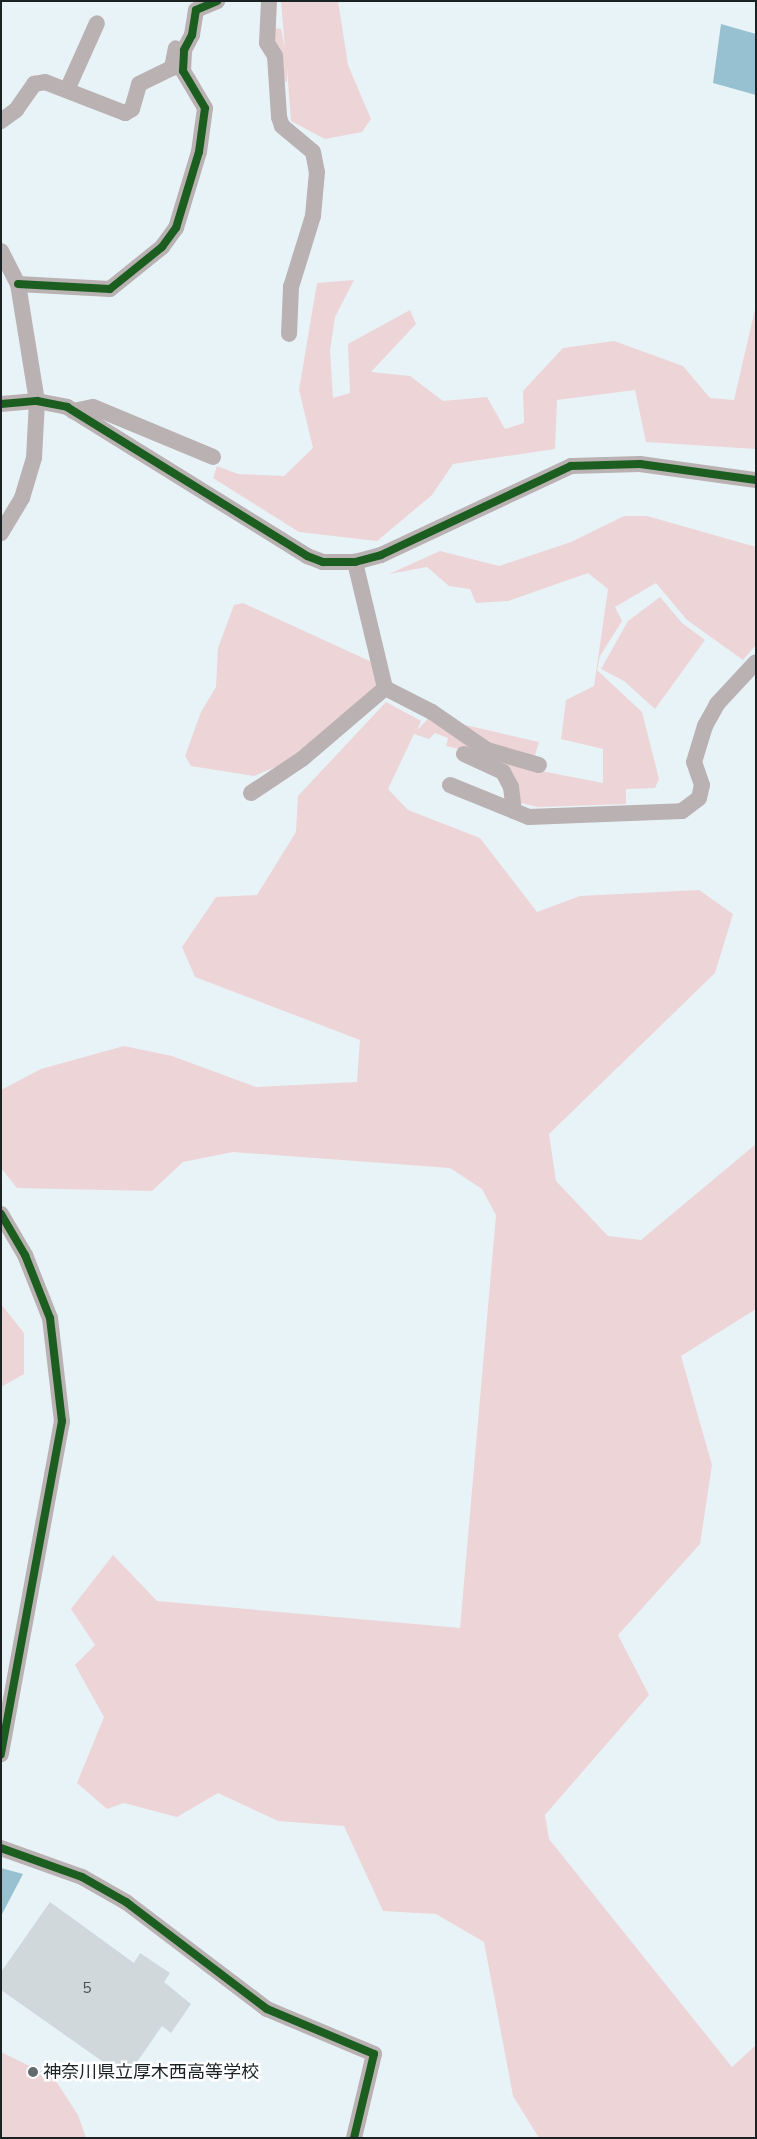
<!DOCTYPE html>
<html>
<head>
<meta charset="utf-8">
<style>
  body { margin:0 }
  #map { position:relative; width:757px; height:2139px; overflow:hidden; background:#e8f3f8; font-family:Mulish,"Noto Sans JP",sans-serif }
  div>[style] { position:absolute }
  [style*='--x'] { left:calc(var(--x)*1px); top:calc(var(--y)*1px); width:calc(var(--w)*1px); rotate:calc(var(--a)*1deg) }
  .green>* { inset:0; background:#edd4d6 }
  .water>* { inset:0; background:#97c1d0 }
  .building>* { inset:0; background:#d0d8dc }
  .minor>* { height:16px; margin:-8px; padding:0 8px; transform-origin:8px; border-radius:8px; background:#b9b1b2 }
  .cycleway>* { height:8px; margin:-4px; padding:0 4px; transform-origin:4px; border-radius:4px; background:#1b5e20 }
  .dots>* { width:14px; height:14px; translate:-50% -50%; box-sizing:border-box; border:2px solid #fff; border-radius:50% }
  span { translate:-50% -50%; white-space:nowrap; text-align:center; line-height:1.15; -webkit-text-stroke:5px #fff; paint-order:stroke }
  .number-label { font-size:15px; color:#4a5254 }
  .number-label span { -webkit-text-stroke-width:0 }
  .poi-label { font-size:18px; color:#1a2224 }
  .left { translate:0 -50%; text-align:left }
  .frame { position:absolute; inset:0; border:2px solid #1a2224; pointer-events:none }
</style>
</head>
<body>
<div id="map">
  <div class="green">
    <div style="clip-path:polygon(281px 1px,338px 1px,348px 65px,371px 119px,362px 132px,325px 139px,291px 121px,287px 68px,287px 82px,280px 79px,270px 27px,281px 29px,285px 49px)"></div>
    <div style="clip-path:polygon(354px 280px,335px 317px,330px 350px,333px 398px,350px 393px,348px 344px,410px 310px,416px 324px,371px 372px,410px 376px,443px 401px,487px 397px,505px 429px,524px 423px,523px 391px,563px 348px,614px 341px,683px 366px,710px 398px,734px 400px,756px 305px,756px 449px,646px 442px,635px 390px,557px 400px,555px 449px,453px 464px,432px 495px,377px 541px,299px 532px,213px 478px,217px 466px,238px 474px,284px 476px,313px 448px,299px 390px,317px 283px)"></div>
    <div style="clip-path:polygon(624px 516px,647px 516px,756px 547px,756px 645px,743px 660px,687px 620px,656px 583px,615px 607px,622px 621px,600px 656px,597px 670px,642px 712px,659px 779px,655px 788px,626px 789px,626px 804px,537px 807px,517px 802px,513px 786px,459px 749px,446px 746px,448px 738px,435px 733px,429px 739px,414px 734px,388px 789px,408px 810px,480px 838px,537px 912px,580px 896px,699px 890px,733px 914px,715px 973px,549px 1134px,556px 1181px,608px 1236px,641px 1240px,756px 1144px,756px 1309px,681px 1356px,712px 1465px,700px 1544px,618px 1635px,649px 1695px,545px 1815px,549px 1839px,732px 2067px,756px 2045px,756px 2138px,539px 2138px,513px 2096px,484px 1942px,436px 1914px,383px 1911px,344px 1826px,278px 1821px,218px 1793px,177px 1817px,124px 1803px,107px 1809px,77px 1783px,104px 1717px,75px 1665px,95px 1645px,71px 1609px,113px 1555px,157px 1601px,460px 1628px,496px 1215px,482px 1189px,450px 1168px,233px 1152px,183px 1162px,152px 1191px,17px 1188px,1px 1168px,1px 1090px,41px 1069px,124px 1046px,172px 1056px,256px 1087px,357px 1082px,360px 1040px,195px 977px,182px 947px,216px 897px,257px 895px,296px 832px,298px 796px,386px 702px,421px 721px,417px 730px,430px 717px,539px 742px,531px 769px,603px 783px,603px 749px,561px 739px,566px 700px,594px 686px,608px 589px,588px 573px,508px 601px,476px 603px,470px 589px,449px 586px,427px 567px,389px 574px,440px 551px,499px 566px,571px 542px)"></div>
    <div style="clip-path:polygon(660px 597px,682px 623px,705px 640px,655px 709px,624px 681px,601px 669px,628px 621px)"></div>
    <div style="clip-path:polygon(243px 603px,376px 664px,379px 683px,354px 713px,278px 766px,254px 776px,191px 766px,185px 756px,201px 712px,216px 687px,218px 648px,234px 605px)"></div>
    <div style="clip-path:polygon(1px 1304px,24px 1333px,24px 1374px,1px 1387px)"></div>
    <div style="clip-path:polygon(1px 2052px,54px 2078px,78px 2115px,86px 2138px,1px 2138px)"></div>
  </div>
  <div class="water">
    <div style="clip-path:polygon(721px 24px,756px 34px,756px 95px,713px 83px)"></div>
    <div style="clip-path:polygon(1px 1868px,23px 1874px,1px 1916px)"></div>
  </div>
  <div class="building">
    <div style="clip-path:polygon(50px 1902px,134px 1963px,140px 1953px,170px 1973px,164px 1982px,191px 2004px,171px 2033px,162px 2026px,126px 2078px,1px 1990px,1px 1972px)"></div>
  </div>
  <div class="minor">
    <div style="--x:269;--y:1;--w:42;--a:92.7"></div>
    <div style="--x:267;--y:43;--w:15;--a:58"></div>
    <div style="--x:275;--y:56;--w:61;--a:86.2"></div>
    <div style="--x:279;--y:117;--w:9;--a:72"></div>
    <div style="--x:282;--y:126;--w:40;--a:40"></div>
    <div style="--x:313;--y:152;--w:20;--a:79"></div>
    <div style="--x:317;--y:172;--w:44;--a:95.2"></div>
    <div style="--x:313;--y:216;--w:74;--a:107.2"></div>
    <div style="--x:291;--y:287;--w:47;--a:92.4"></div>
    <div style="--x:67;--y:90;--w:73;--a:-65.9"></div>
    <div style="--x:1;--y:121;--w:19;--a:-36"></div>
    <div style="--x:16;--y:110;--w:32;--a:-55"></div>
    <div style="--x:34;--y:84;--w:11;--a:-10"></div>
    <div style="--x:45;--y:82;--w:86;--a:21.2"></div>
    <div style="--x:125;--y:113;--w:8;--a:-30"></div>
    <div style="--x:132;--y:109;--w:26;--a:-74"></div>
    <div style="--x:139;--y:84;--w:37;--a:-26"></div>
    <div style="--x:172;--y:68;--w:20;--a:-79"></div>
    <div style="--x:1;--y:251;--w:37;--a:63"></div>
    <div style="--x:18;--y:284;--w:119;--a:80.8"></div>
    <div style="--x:37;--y:401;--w:57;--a:93"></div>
    <div style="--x:34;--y:458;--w:42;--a:106.7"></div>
    <div style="--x:22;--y:498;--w:41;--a:121"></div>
    <div style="--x:18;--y:284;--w:92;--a:3.1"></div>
    <div style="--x:110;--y:289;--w:67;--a:-38.9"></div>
    <div style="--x:162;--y:247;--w:24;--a:-54"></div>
    <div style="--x:176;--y:228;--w:79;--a:-73.2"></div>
    <div style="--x:199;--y:152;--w:44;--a:-82.2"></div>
    <div style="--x:205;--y:108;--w:43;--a:-120.7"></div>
    <div style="--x:183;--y:71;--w:21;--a:-87"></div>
    <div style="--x:184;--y:50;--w:17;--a:-62"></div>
    <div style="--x:192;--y:35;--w:25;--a:-81"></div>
    <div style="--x:196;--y:10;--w:23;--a:-23"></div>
    <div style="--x:1;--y:404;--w:36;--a:-5"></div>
    <div style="--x:37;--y:401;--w:31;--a:11"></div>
    <div style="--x:67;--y:407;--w:282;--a:31.8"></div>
    <div style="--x:307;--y:556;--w:17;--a:21"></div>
    <div style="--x:323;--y:562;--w:32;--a:0"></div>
    <div style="--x:355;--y:562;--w:27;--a:-15"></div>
    <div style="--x:381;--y:555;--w:210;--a:-25.1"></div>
    <div style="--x:571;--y:466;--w:69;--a:-1.7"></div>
    <div style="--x:640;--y:464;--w:117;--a:7.9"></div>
    <div style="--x:73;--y:411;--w:20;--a:-11"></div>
    <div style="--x:93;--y:407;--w:130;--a:22.6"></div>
    <div style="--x:385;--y:688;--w:53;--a:27.1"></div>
    <div style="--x:432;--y:712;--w:67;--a:34.6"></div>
    <div style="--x:487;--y:750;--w:54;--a:16.1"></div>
    <div style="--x:464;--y:754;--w:43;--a:24.8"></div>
    <div style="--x:503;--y:772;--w:17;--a:62"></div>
    <div style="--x:511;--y:787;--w:24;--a:83"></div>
    <div style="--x:450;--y:785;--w:85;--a:22.1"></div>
    <div style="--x:529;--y:817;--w:153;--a:-2.2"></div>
    <div style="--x:682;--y:811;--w:21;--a:-37"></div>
    <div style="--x:699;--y:798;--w:13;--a:-77"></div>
    <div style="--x:702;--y:785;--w:24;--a:-109"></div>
    <div style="--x:694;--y:762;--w:38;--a:-73"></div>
    <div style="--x:705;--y:726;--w:25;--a:-61"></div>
    <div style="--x:717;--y:704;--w:57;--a:-47.1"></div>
    <div style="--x:251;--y:793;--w:61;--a:-33.7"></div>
    <div style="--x:302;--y:759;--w:109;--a:-40.5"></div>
    <div style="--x:385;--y:688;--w:130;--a:-103.4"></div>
    <div style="--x:1;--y:1214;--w:48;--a:59.7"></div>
    <div style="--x:25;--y:1255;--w:68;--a:68.4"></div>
    <div style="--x:50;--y:1318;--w:104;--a:83.4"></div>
    <div style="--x:62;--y:1421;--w:339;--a:100.4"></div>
    <div style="--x:1;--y:1848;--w:86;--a:19.7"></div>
    <div style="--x:82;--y:1877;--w:51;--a:29.6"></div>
    <div style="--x:126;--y:1902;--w:177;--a:37.2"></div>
    <div style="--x:267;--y:2009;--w:116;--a:22.8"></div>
    <div style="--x:374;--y:2054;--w:86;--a:103.4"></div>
  </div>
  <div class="cycleway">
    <div style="--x:18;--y:284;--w:92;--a:3.1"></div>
    <div style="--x:110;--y:289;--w:67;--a:-38.9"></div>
    <div style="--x:162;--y:247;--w:24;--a:-54"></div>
    <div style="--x:176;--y:228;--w:79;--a:-73.2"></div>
    <div style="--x:199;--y:152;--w:44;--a:-82.2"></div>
    <div style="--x:205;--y:108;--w:43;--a:-120.7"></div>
    <div style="--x:183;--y:71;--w:21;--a:-87"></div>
    <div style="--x:184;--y:50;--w:17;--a:-62"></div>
    <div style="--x:192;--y:35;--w:25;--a:-81"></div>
    <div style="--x:196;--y:10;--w:23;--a:-23"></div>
    <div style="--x:1;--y:404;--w:36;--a:-5"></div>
    <div style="--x:37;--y:401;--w:31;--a:11"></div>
    <div style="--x:67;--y:407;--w:282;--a:31.8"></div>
    <div style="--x:307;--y:556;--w:17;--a:21"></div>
    <div style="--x:323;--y:562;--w:32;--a:0"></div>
    <div style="--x:355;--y:562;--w:27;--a:-15"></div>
    <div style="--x:381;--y:555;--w:210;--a:-25.1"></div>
    <div style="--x:571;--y:466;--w:69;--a:-1.7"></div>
    <div style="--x:640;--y:464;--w:117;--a:7.9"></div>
    <div style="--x:1;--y:1214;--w:48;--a:59.7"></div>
    <div style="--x:25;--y:1255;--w:68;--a:68.4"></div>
    <div style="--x:50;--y:1318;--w:104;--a:83.4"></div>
    <div style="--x:62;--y:1421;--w:339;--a:100.4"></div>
    <div style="--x:1;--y:1848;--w:86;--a:19.7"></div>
    <div style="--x:82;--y:1877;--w:51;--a:29.6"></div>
    <div style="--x:126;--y:1902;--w:177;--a:37.2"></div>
    <div style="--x:267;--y:2009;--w:116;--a:22.8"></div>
    <div style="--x:374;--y:2054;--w:86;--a:103.4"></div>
  </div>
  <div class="dots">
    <div style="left:33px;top:2072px;background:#626b6e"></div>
  </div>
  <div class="number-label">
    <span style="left:87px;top:1988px">5</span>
  </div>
  <div class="poi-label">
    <span class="left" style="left:43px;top:2072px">神奈川県立厚木西高等学校</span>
  </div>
  <div class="frame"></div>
</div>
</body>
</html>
